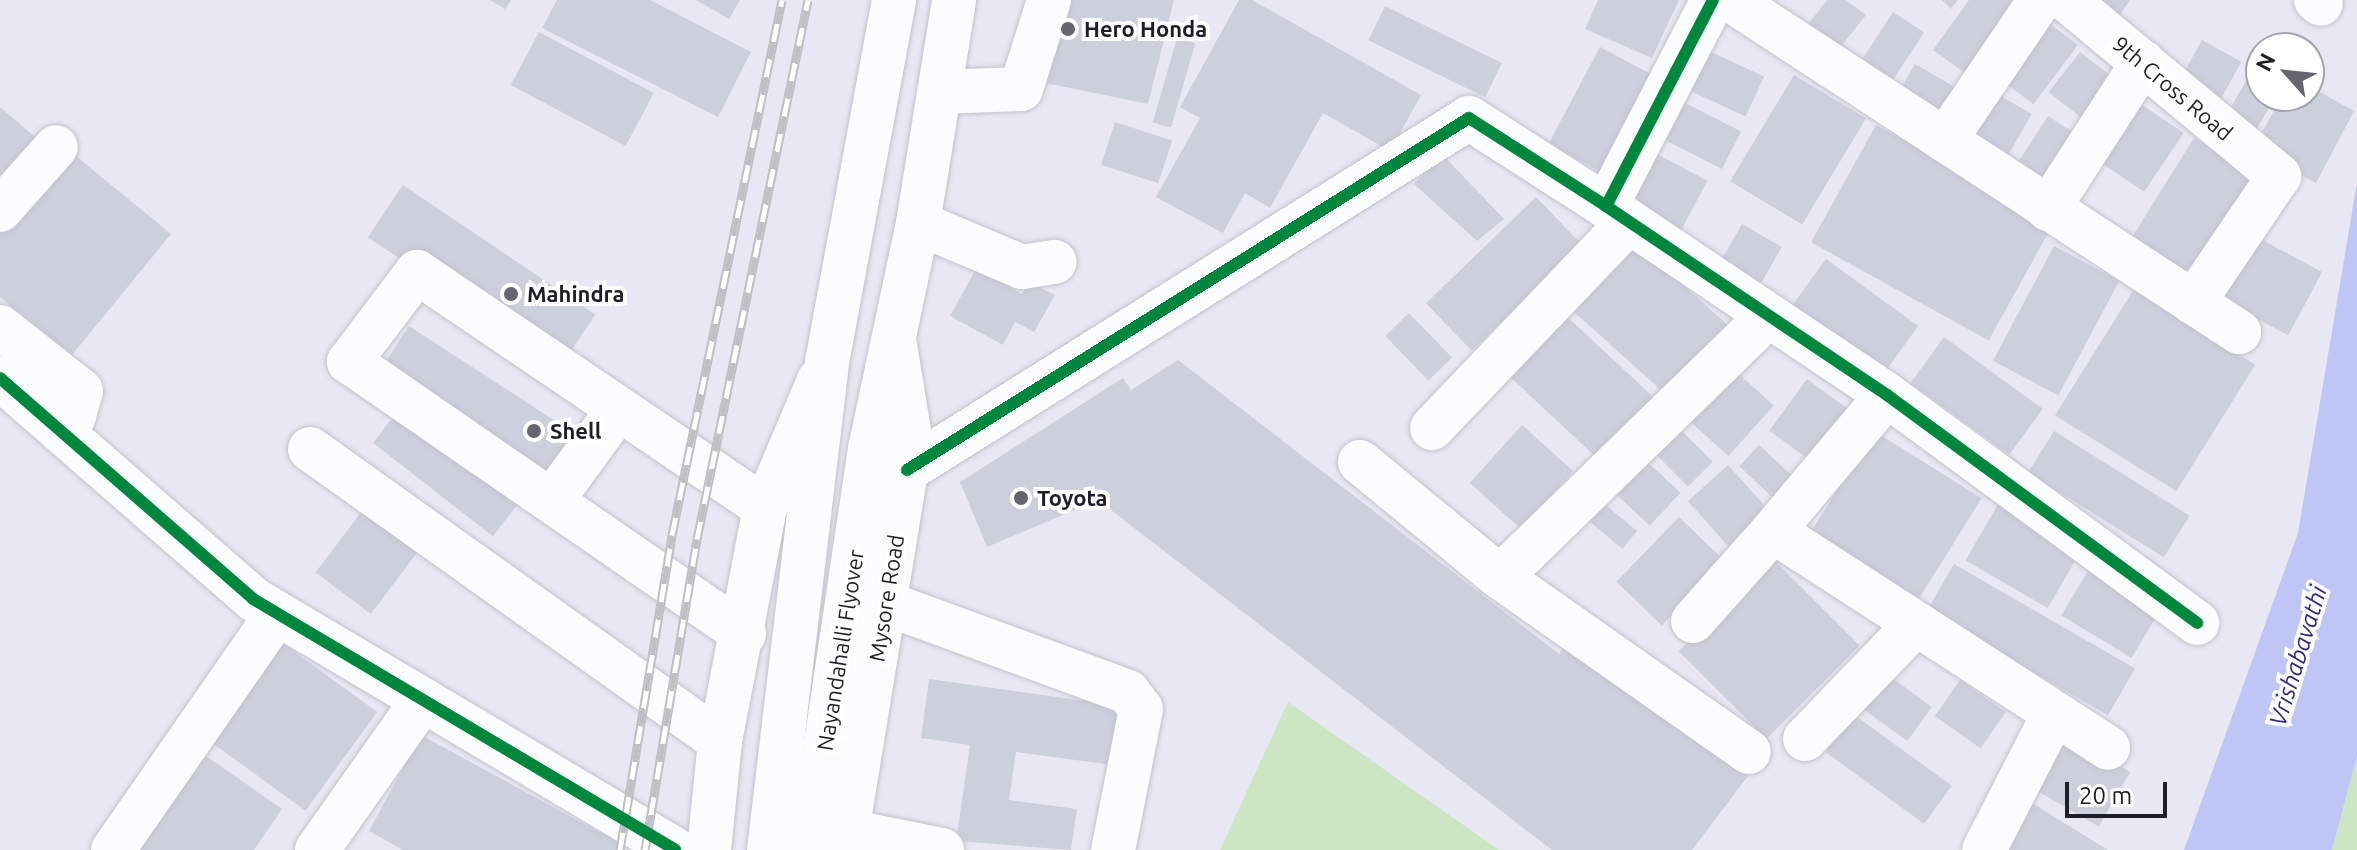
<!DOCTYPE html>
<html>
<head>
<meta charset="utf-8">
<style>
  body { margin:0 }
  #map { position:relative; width:2357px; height:850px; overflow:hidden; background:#e7e8f3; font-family:Ubuntu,sans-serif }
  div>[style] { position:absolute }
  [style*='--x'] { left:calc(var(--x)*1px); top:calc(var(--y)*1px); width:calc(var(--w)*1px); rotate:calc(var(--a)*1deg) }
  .green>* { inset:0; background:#cce5c3 }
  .water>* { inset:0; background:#bfc6f5 }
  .building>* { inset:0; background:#cccfdc; transform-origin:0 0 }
  .roads { filter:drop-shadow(0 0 2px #c1c3ce) drop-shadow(0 0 2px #c1c3ce) }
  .minor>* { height:44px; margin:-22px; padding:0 22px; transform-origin:22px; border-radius:22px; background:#fbfcfd }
  .highway>* { height:44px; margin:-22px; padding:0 22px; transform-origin:22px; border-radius:22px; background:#fbfcfd }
  .rail>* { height:9px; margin-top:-4.5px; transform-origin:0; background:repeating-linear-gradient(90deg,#fff 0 18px,#bfc0c3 0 36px); box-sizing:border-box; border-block:2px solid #bfc0c3 }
  .cycleway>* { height:12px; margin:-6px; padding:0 6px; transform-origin:6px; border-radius:6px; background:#00873e }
  .dots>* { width:22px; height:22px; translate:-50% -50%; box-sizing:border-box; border:4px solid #fff; border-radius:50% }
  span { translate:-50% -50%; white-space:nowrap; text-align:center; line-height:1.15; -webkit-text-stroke:8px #fff; paint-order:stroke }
  .poi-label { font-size:22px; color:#1c1e2a; font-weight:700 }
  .left { translate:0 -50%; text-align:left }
  .street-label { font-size:22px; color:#1c1e2a }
  .water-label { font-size:24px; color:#2c2880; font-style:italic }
  .north { position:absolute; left:2245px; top:32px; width:80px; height:80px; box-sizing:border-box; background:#fff; border:2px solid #a4a5aa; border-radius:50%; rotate:297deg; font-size:22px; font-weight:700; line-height:32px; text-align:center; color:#1c1e2a }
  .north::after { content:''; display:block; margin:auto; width:28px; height:36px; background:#636570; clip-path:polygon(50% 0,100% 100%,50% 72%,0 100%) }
  .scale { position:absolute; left:2065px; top:782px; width:102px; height:36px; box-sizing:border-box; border:4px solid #1c1e2a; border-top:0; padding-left:10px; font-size:24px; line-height:28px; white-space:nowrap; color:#1c1e2a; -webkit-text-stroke:6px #fff; paint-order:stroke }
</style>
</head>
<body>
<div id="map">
  <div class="green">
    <div style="clip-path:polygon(1288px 702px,1499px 850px,1220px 850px)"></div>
    <div style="clip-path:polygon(2357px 756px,2357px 850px,2332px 850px)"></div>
  </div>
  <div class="water">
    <div style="clip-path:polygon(2357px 183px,2357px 756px,2332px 850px,2184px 850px,2298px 533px)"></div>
  </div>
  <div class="building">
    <div style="clip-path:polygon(490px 0,511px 0,505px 9px)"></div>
    <div style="clip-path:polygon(557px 0,650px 0,751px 52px,718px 117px,542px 28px)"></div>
    <div style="clip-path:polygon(696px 0,740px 0,729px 19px)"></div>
    <div style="clip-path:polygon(1062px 0,1174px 0,1148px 104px,1046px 83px)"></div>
    <div style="clip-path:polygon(1239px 0,1252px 0,1421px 95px,1390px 151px,1323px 113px,1270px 208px,1245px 193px,1223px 233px,1156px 197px,1200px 118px,1180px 107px)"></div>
    <div style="clip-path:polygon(1598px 0,1679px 0,1652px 58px,1585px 29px)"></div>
    <div style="clip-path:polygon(1827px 0,1846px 0,1866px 15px,1838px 50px,1807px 26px)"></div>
    <div style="clip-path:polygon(1942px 0,1958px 0,1951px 9px)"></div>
    <div style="clip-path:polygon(1969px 0,2019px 0,1970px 77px,1933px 50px)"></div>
    <div style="clip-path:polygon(2078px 0,2130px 0,2113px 24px)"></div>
    <div style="left:1385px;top:6px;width:130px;height:38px;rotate:26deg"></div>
    <div style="left:1893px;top:12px;width:37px;height:64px;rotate:33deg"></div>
    <div style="left:2038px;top:15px;width:50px;height:74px;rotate:37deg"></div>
    <div style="left:539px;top:32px;width:130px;height:60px;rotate:28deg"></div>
    <div style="left:1177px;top:38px;width:19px;height:88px;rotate:16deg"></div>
    <div style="left:2202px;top:40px;width:45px;height:48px;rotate:29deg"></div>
    <div style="left:1600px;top:47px;width:60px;height:110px;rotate:28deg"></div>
    <div style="left:1707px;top:50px;width:63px;height:44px;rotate:25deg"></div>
    <div style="left:2080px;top:52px;width:44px;height:51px;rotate:38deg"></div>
    <div style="clip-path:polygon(2259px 58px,2261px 96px,2276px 96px,2256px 130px,2227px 114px)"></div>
    <div style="left:1915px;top:64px;width:56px;height:36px;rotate:30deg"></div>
    <div style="left:1794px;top:75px;width:84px;height:124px;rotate:31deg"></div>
    <div style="clip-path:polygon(2309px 86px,2354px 111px,2316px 183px,2253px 149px,2282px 96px,2309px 96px)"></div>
    <div style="left:1985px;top:87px;width:54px;height:51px;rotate:30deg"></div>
    <div style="left:2129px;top:96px;width:66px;height:71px;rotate:34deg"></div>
    <div style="left:1685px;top:103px;width:63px;height:42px;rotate:27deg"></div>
    <div style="clip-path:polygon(0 107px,42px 143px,0 192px)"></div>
    <div style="left:2048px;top:116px;width:30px;height:58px;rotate:33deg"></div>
    <div style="left:1115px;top:122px;width:60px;height:45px;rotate:18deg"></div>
    <div style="left:1876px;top:125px;width:203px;height:134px;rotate:29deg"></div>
    <div style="left:2194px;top:138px;width:83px;height:123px;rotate:32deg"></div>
    <div style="clip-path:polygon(65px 147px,171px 234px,72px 355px,0 297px,0 227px)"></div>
    <div style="clip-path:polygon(1442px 154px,1504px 219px,1477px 241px,1414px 184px)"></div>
    <div style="left:1657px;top:154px;width:57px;height:56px;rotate:28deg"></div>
    <div style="left:403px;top:185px;width:232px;height:63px;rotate:34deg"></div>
    <div style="left:1536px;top:197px;width:66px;height:153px;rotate:46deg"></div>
    <div style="left:1742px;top:224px;width:46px;height:53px;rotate:30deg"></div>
    <div style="left:2247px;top:232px;width:85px;height:72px;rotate:28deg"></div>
    <div style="left:1632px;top:239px;width:130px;height:93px;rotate:42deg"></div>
    <div style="left:2054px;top:246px;width:74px;height:130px;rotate:28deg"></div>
    <div style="left:1826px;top:259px;width:114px;height:59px;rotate:36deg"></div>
    <div style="clip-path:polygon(976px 269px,1022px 294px,1029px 282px,1055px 295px,1034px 332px,1015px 322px,1003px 345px,950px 316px)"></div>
    <div style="left:2134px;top:289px;width:143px;height:149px;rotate:32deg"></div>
    <div style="left:1560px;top:310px;width:136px;height:83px;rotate:43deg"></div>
    <div style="left:1409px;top:313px;width:62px;height:33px;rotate:46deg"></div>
    <div style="left:409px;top:326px;width:197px;height:47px;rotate:33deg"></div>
    <div style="left:1944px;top:337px;width:122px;height:57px;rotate:36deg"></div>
    <div style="clip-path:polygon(1178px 360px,1559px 654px,1570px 639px,1748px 776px,1692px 850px,1552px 850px,1098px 500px,987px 547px,960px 482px,1123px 378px,1131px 390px)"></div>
    <div style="left:1730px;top:366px;width:59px;height:68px;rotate:42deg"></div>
    <div style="left:1807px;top:379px;width:56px;height:64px;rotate:36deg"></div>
    <div style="left:397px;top:412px;width:152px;height:39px;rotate:38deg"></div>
    <div style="left:1522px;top:425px;width:69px;height:78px;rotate:42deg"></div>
    <div style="left:1681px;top:430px;width:45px;height:35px;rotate:45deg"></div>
    <div style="left:1874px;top:431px;width:127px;height:130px;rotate:32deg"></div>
    <div style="left:2054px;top:431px;width:160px;height:49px;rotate:32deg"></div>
    <div style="left:1759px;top:445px;width:56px;height:29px;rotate:43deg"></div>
    <div style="left:1641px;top:456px;width:54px;height:45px;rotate:43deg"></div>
    <div style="left:1728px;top:465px;width:62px;height:54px;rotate:48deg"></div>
    <div style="left:1595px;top:496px;width:55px;height:23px;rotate:40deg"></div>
    <div style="left:2001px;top:499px;width:95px;height:71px;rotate:30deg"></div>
    <div style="left:368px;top:503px;width:69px;height:87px;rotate:37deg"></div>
    <div style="left:1679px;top:517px;width:63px;height:90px;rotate:44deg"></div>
    <div style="left:1772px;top:558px;width:124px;height:132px;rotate:45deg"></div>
    <div style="left:1954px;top:564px;width:209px;height:54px;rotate:30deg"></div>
    <div style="left:2088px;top:571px;width:82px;height:52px;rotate:31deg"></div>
    <div style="left:281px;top:642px;width:119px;height:122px;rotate:36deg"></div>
    <div style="left:1881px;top:670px;width:63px;height:42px;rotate:36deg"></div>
    <div style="clip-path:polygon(929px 679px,1136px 708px,1128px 767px,1016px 752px,1009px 800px,1077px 809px,1071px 850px,956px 841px,970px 745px,921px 738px)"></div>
    <div style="left:1960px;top:680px;width:56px;height:44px;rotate:35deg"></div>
    <div style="left:1853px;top:714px;width:122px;height:47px;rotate:36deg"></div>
    <div style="left:2061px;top:732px;width:80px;height:63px;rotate:30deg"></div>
    <div style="clip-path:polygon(421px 735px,621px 844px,617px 850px,403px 850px,369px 831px)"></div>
    <div style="clip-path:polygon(199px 751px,282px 809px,254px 850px,131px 850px)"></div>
    <div style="clip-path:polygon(2027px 800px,2108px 850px,1997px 850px)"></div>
  </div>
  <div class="roads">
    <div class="minor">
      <div style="--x:1713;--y:0;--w:232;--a:117.4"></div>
      <div style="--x:1606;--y:206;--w:339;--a:33.9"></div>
      <div style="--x:1887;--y:395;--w:385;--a:36.3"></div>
      <div style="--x:1731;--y:0;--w:607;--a:33.17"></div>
      <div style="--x:2067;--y:0;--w:276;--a:39.7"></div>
      <div style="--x:2279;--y:176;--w:153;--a:124.1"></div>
      <div style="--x:2316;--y:0;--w:6;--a:39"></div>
      <div style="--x:939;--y:92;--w:82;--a:-2.1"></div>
      <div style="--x:1021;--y:89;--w:93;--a:-72.5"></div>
      <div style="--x:1945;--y:140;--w:169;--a:-55.8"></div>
      <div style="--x:2048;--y:209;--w:175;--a:-57.1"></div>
      <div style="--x:0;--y:210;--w:84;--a:-48.4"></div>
      <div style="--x:918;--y:223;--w:113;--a:22.9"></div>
      <div style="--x:1022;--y:267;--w:33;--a:-9"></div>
      <div style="--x:0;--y:327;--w:103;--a:38.3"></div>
      <div style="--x:81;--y:391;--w:26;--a:106"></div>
      <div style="--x:74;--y:416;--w:20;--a:135"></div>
      <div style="--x:0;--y:378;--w:336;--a:41.1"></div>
      <div style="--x:253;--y:599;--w:491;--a:30.7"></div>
      <div style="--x:1432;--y:428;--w:285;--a:-46.3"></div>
      <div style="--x:310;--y:449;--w:503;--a:35.46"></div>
      <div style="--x:1360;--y:462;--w:181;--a:39.4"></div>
      <div style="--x:1500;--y:577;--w:371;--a:-44.2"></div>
      <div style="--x:907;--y:470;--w:663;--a:-32.06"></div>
      <div style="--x:1469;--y:118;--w:163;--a:32.7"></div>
      <div style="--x:553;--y:499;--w:110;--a:-53.9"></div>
      <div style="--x:1773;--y:531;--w:177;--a:-50"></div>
      <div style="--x:1500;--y:577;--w:304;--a:35.1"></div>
      <div style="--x:885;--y:603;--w:259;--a:20.1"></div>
      <div style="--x:1128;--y:692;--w:21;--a:53"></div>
      <div style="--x:1141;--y:709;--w:144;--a:101.2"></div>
      <div style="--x:1693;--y:621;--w:120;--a:-48.4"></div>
      <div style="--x:1773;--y:531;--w:399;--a:32.9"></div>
      <div style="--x:744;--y:634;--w:480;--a:-145.4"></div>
      <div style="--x:349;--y:362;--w:113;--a:-52.9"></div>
      <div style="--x:417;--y:272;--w:420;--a:34.1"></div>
      <div style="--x:1805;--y:739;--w:160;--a:-46"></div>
      <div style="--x:847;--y:831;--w:97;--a:11.3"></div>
      <div style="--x:113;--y:850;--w:287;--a:-55.2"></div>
      <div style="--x:317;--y:850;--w:184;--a:-54.8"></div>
      <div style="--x:709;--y:850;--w:110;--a:-84.2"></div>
      <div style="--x:720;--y:741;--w:237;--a:-79.1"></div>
      <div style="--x:765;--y:508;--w:139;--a:-67.1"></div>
      <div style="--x:844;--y:850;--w:412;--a:-80.7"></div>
      <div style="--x:911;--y:443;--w:99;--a:-99.3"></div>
      <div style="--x:1984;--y:850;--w:153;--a:-62.8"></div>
    </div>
    <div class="highway">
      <div style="--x:769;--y:850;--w:491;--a:-83.2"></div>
      <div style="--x:827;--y:362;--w:368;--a:-79.5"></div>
      <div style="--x:810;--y:850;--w:405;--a:-81.5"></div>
      <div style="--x:870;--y:449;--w:231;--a:-78"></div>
      <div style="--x:918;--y:223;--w:226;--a:-80.8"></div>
    </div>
  </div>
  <div class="rail">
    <div style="--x:620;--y:850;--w:319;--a:-80.6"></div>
    <div style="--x:672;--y:535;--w:546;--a:-78.38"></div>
    <div style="--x:645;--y:850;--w:315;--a:-80.5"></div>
    <div style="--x:697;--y:539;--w:550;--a:-78.36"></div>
  </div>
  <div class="cycleway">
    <div style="--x:1713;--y:0;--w:232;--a:117.4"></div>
    <div style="--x:1606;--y:206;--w:339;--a:33.9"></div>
    <div style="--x:1887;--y:395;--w:385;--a:36.3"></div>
    <div style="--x:0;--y:378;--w:336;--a:41.1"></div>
    <div style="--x:253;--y:599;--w:491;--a:30.7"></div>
    <div style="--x:907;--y:470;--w:663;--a:-32.06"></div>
    <div style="--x:1469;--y:118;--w:163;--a:32.7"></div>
  </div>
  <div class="dots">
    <div style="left:1068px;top:29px;background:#636570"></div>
    <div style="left:511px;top:294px;background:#636570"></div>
    <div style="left:534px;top:431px;background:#636570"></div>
    <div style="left:1021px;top:498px;background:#636570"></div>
  </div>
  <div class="poi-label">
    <span class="left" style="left:1084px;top:29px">Hero Honda</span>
    <span class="left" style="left:527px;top:294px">Mahindra</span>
    <span class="left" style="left:550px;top:431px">Shell</span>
    <span class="left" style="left:1037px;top:498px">Toyota</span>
  </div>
  <div class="street-label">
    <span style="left:2173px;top:88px;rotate:40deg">9th Cross Road</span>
    <span style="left:886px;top:598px;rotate:-81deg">Mysore Road</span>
    <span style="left:840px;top:650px;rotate:-81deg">Nayandahalli Flyover</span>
  </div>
  <div class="water-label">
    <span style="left:2298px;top:656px;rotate:-73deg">Vrishabavathi</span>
  </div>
  <div class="north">N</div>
  <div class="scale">20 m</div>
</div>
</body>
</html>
